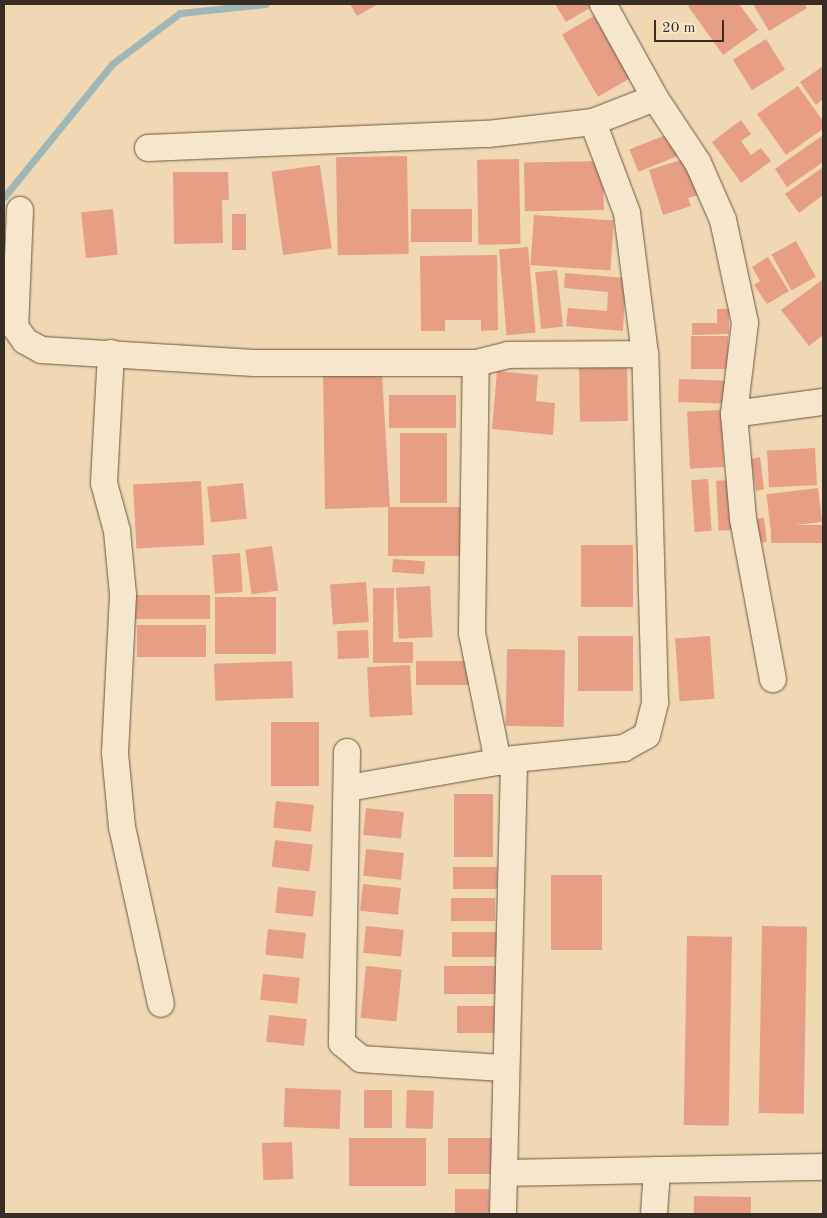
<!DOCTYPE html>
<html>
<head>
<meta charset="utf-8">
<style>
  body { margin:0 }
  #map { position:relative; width:827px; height:1218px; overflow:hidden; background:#f0d8b2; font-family:"Old Standard TT",serif }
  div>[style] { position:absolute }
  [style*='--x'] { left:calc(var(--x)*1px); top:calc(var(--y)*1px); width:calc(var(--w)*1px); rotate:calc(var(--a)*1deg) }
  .stream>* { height:7px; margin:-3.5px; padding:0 3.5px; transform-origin:3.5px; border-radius:3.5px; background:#a0b7b7 }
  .building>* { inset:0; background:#e79e84; transform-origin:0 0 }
  .roads { filter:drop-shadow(0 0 1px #665848) drop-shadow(0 0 1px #665848) }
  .minor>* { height:26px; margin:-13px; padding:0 13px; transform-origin:13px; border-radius:13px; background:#f5e6cd }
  span { translate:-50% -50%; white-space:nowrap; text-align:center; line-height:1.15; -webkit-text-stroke:4px #f5e6cd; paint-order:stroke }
  .frame { position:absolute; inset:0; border:5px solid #382d25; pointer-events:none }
  .scale { position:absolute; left:654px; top:20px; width:70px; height:22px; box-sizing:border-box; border:2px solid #382d25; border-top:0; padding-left:6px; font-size:15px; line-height:18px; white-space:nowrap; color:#382d25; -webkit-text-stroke:4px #f5e6cd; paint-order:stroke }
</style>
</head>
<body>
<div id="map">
  <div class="stream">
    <div style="--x:4;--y:197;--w:171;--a:-50.9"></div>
    <div style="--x:112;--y:64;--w:85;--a:-36.9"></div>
    <div style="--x:180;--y:13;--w:86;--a:-6"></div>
  </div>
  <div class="building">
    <div style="clip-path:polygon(350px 4px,378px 4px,357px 16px)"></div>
    <div style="clip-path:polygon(555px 4px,594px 4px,595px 5px,566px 22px)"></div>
    <div style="clip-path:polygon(691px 4px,739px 4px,758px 30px,723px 55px,688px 6px)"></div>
    <div style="clip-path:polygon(753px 4px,805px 4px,807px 8px,769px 31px)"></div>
    <div style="left:594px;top:16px;width:72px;height:37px;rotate:60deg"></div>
    <div style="left:766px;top:39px;width:36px;height:39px;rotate:58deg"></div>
    <div style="clip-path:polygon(823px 66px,823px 99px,816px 105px,800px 82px)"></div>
    <div style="clip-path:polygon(798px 86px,823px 121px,823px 129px,786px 155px,757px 114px)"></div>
    <div style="clip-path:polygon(741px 120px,751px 134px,741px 141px,751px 155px,761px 148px,771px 161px,741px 183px,712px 142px)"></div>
    <div style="left:673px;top:132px;width:24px;height:47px;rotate:68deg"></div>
    <div style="clip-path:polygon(823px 135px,823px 162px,787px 187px,775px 169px)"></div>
    <div style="left:407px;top:156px;width:98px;height:71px;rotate:89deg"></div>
    <div style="clip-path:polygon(687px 158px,698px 195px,688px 198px,691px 206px,663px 215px,649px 170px)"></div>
    <div style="left:519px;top:159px;width:85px;height:42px;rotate:89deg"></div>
    <div style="left:603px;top:161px;width:49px;height:79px;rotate:89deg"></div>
    <div style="left:320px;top:165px;width:84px;height:49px;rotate:82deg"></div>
    <div style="clip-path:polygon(823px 167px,823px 195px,799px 213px,785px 194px)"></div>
    <div style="clip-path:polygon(173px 172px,228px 172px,229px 200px,222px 200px,223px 243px,174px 244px)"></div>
    <div style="left:113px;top:209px;width:46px;height:32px;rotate:84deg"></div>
    <div style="left:411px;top:209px;width:61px;height:33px"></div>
    <div style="left:232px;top:214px;width:14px;height:36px"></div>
    <div style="left:534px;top:215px;width:80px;height:50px;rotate:4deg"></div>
    <div style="left:796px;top:241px;width:41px;height:28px;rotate:61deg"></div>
    <div style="left:528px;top:247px;width:86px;height:29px;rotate:85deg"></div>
    <div style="clip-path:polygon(497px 255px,498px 330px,481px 331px,481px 320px,445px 320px,445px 331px,421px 331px,420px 256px)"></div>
    <div style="clip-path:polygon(768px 257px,789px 291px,767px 304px,754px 285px,760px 281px,752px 267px)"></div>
    <div style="left:557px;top:270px;width:57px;height:22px;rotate:84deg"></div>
    <div style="clip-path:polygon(565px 273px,626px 278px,623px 331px,566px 326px,568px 308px,607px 311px,608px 292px,564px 288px)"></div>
    <div style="clip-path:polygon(822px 280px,823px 335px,809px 346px,781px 310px)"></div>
    <div style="clip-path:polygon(717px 309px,729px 309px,729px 334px,692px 335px,692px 323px,717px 323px)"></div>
    <div style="left:691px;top:336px;width:37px;height:33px"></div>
    <div style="left:627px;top:365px;width:56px;height:48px;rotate:89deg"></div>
    <div style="clip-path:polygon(323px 371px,382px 375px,390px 507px,461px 507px,462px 556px,388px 556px,388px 507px,325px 509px)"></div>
    <div style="clip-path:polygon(497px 371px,538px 375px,536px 401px,555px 403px,553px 435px,492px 429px)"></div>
    <div style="left:679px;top:379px;width:49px;height:23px;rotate:2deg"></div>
    <div style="left:389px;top:395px;width:67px;height:33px"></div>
    <div style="left:721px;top:410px;width:57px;height:34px;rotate:87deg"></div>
    <div style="left:400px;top:433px;width:47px;height:70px"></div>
    <div style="left:815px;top:448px;width:37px;height:48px;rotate:87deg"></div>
    <div style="clip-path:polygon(760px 457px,764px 489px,756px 491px,751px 459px)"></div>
    <div style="left:708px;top:479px;width:52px;height:17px;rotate:86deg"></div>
    <div style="left:731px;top:480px;width:50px;height:15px;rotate:87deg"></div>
    <div style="left:201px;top:481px;width:64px;height:68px;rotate:87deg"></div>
    <div style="left:243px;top:483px;width:36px;height:36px;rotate:84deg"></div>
    <div style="left:818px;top:488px;width:34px;height:52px;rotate:83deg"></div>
    <div style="left:764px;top:518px;width:24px;height:7px;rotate:83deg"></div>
    <div style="left:823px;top:525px;width:18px;height:52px;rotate:90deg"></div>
    <div style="left:581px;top:545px;width:52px;height:62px"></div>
    <div style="left:272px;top:546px;width:45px;height:27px;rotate:82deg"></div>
    <div style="left:240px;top:553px;width:39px;height:28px;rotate:86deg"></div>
    <div style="left:393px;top:559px;width:32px;height:13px;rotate:4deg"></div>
    <div style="left:366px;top:582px;width:40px;height:36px;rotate:86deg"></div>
    <div style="left:430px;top:586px;width:51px;height:34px;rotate:87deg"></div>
    <div style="clip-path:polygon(373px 588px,394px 588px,393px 642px,413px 642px,413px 663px,373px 663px)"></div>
    <div style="left:131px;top:595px;width:79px;height:24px"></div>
    <div style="left:215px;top:597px;width:61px;height:57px"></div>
    <div style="left:137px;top:625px;width:69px;height:32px"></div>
    <div style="left:368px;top:630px;width:28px;height:31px;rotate:88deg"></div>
    <div style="left:578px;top:636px;width:55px;height:55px"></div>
    <div style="left:710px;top:636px;width:63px;height:35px;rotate:86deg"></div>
    <div style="left:507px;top:649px;width:58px;height:77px;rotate:1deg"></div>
    <div style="left:292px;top:661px;width:37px;height:78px;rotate:88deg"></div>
    <div style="left:469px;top:661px;width:24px;height:53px;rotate:90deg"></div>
    <div style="left:410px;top:665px;width:50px;height:43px;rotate:87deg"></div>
    <div style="left:271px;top:722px;width:48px;height:64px"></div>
    <div style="left:454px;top:794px;width:39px;height:63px"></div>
    <div style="left:276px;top:801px;width:38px;height:27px;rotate:6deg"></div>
    <div style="left:366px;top:808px;width:38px;height:27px;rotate:6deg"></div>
    <div style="left:275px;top:840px;width:38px;height:27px;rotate:7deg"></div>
    <div style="left:366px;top:849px;width:38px;height:27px;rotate:6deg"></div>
    <div style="left:453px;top:867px;width:44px;height:22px"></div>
    <div style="left:551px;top:875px;width:51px;height:75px"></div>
    <div style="left:363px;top:884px;width:38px;height:27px;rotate:6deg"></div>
    <div style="left:278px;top:887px;width:38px;height:26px;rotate:6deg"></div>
    <div style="left:451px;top:898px;width:44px;height:23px"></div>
    <div style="left:366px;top:926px;width:38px;height:27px;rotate:6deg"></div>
    <div style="left:762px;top:926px;width:45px;height:187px;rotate:1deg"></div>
    <div style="left:268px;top:929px;width:38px;height:26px;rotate:6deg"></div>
    <div style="left:452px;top:932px;width:47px;height:25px"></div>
    <div style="left:687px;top:936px;width:45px;height:189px;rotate:1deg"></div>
    <div style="left:366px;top:966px;width:36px;height:52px;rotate:6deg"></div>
    <div style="left:444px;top:966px;width:57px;height:28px"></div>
    <div style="left:263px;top:974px;width:37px;height:26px;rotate:6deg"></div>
    <div style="left:457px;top:1006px;width:41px;height:27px"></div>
    <div style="left:269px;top:1015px;width:38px;height:27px;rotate:6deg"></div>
    <div style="left:285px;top:1088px;width:56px;height:39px;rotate:2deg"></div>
    <div style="left:364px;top:1090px;width:28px;height:38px"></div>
    <div style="left:407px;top:1090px;width:27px;height:38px;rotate:2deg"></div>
    <div style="left:349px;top:1138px;width:77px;height:48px"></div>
    <div style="left:448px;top:1138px;width:50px;height:36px"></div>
    <div style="left:292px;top:1142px;width:37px;height:30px;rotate:88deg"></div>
    <div style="left:455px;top:1189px;width:34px;height:25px"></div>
    <div style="left:694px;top:1196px;width:57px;height:18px;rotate:1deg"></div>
  </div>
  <div class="roads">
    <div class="minor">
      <div style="--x:603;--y:4;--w:107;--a:61"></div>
      <div style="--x:655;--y:98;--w:78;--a:56.5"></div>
      <div style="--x:698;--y:163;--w:62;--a:66.3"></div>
      <div style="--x:723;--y:220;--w:105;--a:77.9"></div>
      <div style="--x:745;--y:323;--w:92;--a:96.9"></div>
      <div style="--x:734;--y:414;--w:105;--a:85.1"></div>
      <div style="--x:743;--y:519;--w:163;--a:79.4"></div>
      <div style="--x:148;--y:148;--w:340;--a:-2.4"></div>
      <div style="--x:488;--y:134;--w:106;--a:-6.5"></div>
      <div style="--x:593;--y:122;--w:66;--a:-21.2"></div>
      <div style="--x:20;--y:210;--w:117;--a:92.4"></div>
      <div style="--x:15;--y:327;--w:17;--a:54"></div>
      <div style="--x:25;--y:341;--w:18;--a:29"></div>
      <div style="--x:41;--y:350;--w:213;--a:3.5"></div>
      <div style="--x:254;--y:363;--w:222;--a:0"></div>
      <div style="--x:111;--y:353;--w:130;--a:93.1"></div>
      <div style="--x:104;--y:483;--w:50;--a:74.8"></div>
      <div style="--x:117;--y:531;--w:64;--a:84.6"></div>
      <div style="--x:123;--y:595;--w:158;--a:92.9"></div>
      <div style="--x:115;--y:753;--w:74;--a:84.6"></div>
      <div style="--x:122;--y:827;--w:181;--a:77.6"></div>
      <div style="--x:734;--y:414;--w:90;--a:-7.7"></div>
      <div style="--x:347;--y:752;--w:291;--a:91"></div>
      <div style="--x:342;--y:1043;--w:25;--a:40"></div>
      <div style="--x:361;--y:1059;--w:145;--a:3.6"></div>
      <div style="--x:498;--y:762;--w:132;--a:-101.4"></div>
      <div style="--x:472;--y:633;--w:270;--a:-89.2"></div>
      <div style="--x:476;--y:363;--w:33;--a:-14"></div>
      <div style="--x:508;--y:355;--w:137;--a:-0.4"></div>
      <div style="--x:348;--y:788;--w:169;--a:-9.9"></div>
      <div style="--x:514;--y:759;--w:111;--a:-5.7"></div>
      <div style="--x:624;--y:748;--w:26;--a:-29"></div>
      <div style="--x:647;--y:735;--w:34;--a:-76"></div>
      <div style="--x:655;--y:702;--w:348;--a:-91.6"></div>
      <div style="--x:645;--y:354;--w:142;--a:-97.3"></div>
      <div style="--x:627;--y:213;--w:97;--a:-110.5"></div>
      <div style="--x:504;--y:1173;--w:319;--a:-1.1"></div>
      <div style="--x:503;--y:1214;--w:455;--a:-88.6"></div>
      <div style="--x:654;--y:1214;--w:44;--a:-86.1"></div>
    </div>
  </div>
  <div class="frame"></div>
  <div class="scale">20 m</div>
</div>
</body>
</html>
